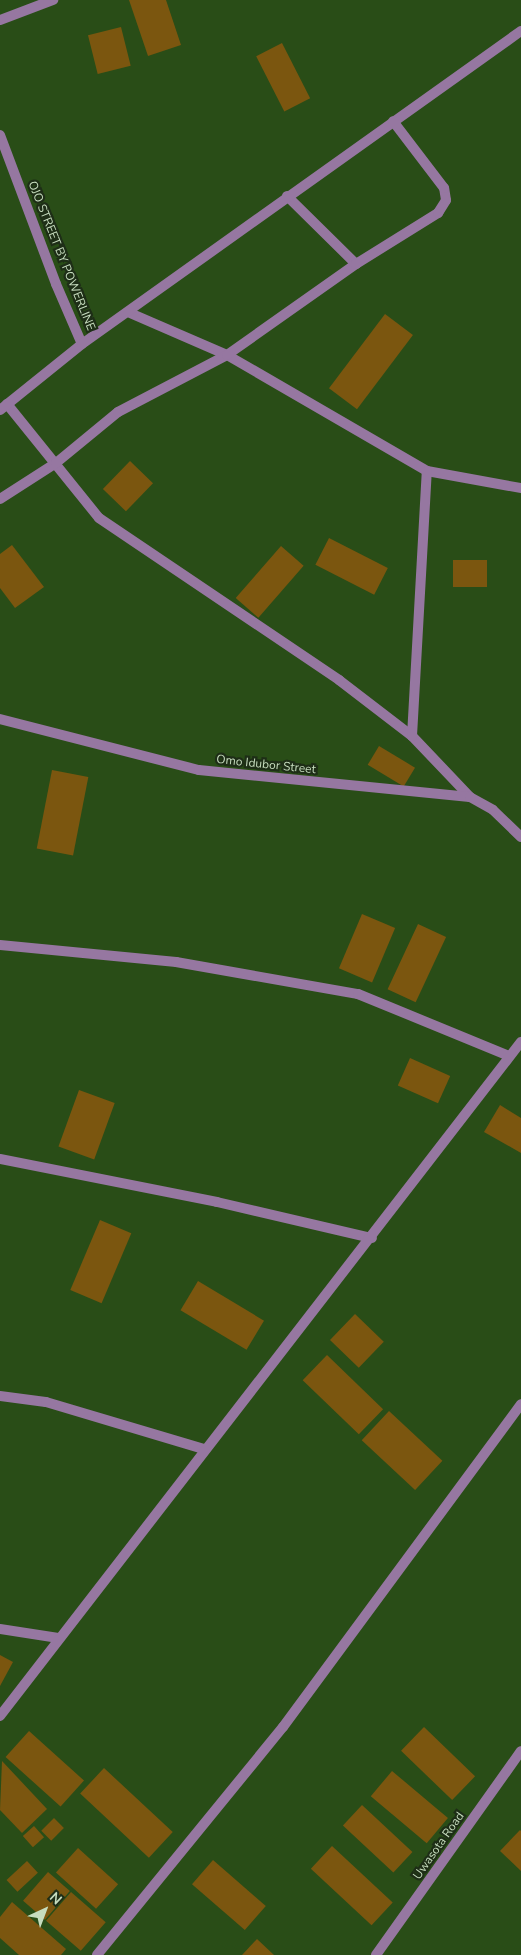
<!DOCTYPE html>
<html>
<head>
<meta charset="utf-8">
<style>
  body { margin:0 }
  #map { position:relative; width:521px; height:1955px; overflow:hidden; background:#294d17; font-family:"Nunito Sans",sans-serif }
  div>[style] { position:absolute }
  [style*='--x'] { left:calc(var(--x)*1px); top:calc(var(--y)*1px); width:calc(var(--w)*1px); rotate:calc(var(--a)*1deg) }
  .building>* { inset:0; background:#7b560f; transform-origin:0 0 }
  .street>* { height:10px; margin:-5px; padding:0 5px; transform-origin:5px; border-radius:5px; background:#9677a1 }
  span { translate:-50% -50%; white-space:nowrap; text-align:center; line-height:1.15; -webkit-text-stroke:4.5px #1e2e17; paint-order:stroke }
  .street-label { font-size:12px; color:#c6dcbe }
  .north { position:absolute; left:20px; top:1885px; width:50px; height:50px; -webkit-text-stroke:4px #1e2e17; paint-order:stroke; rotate:43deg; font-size:14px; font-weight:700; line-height:20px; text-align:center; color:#c6dcbe }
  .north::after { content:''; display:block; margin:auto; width:18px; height:22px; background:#c6dcbe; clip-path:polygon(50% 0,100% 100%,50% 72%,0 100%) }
</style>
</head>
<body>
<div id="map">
  <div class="building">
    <div style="clip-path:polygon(129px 0,166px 0,181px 45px,148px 56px)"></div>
    <div style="left:121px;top:27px;width:40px;height:34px;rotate:76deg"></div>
    <div style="left:282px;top:43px;width:62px;height:29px;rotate:63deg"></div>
    <div style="left:385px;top:314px;width:35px;height:93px;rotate:37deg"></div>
    <div style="left:130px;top:461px;width:32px;height:39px;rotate:44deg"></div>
    <div style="left:329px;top:538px;width:66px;height:30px;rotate:27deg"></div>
    <div style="clip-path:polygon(12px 545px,44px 587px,15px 608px,0 588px,0 554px)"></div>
    <div style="left:281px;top:546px;width:30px;height:69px;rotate:41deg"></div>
    <div style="left:453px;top:560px;width:34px;height:27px"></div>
    <div style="left:379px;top:746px;width:42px;height:22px;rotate:31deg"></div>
    <div style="left:52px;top:770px;width:37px;height:80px;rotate:11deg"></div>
    <div style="left:362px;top:914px;width:36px;height:59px;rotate:23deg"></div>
    <div style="left:418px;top:924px;width:31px;height:72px;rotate:25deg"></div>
    <div style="left:410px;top:1058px;width:44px;height:30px;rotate:24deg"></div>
    <div style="left:79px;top:1090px;width:38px;height:60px;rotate:20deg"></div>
    <div style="clip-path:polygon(500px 1105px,521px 1118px,521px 1153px,484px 1132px)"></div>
    <div style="left:100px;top:1220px;width:34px;height:76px;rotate:23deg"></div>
    <div style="left:198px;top:1281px;width:77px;height:34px;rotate:31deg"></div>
    <div style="left:355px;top:1314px;width:40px;height:36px;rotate:44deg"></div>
    <div style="left:327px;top:1355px;width:78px;height:35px;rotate:44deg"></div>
    <div style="left:389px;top:1411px;width:73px;height:40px;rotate:43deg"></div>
    <div style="clip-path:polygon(0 1655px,13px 1662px,0 1686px)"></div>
    <div style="left:424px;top:1727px;width:71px;height:33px;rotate:44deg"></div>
    <div style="left:29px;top:1731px;width:74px;height:35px;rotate:42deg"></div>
    <div style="clip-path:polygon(2px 1761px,47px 1809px,22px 1833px,0 1810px)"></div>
    <div style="left:104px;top:1768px;width:94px;height:35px;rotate:43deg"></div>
    <div style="left:392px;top:1771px;width:73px;height:33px;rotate:40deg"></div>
    <div style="left:362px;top:1805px;width:69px;height:28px;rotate:43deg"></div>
    <div style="left:54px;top:1818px;width:14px;height:18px;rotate:45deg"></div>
    <div style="left:34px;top:1826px;width:15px;height:15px;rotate:48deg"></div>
    <div style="clip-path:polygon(520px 1830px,521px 1831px,521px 1871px,500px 1851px)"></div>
    <div style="left:332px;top:1846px;width:83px;height:31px;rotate:43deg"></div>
    <div style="left:78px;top:1848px;width:54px;height:33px;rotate:42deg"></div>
    <div style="left:213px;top:1860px;width:70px;height:32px;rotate:41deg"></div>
    <div style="left:27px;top:1861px;width:16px;height:28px;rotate:47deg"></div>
    <div style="left:48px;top:1872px;width:29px;height:38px;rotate:41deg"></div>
    <div style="left:71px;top:1892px;width:46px;height:38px;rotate:41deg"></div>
    <div style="clip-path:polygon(12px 1902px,66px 1949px,61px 1955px,19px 1955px,0 1938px,0 1917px)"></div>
    <div style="clip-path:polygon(257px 1939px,274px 1955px,242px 1955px)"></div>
  </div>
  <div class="street">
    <div style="--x:0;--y:20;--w:57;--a:-20.7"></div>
    <div style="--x:0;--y:135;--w:159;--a:69.4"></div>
    <div style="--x:56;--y:284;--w:65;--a:66.6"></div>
    <div style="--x:287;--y:196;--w:97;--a:44.6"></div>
    <div style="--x:130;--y:313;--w:106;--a:23.4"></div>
    <div style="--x:227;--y:355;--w:231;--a:30.1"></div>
    <div style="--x:427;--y:471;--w:96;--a:10.3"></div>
    <div style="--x:7;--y:404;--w:146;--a:51.1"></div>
    <div style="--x:99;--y:518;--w:290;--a:34"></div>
    <div style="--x:339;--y:680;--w:92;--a:37.5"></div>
    <div style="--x:412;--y:736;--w:84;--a:46.4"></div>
    <div style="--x:0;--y:410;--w:105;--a:-38.8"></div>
    <div style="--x:82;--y:344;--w:539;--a:-35.49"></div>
    <div style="--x:0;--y:499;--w:67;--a:-32.7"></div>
    <div style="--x:56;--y:463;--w:80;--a:-39.4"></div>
    <div style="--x:118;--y:412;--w:123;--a:-27.6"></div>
    <div style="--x:227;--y:355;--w:158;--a:-35.2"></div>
    <div style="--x:356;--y:264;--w:97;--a:-31.9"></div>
    <div style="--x:438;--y:213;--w:15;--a:-58"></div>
    <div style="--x:446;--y:200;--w:12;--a:-99"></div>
    <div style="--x:444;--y:188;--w:84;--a:-127.3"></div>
    <div style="--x:0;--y:719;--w:205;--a:14.4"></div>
    <div style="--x:199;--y:770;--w:272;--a:5.7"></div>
    <div style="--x:470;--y:797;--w:26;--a:29"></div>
    <div style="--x:493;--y:810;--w:39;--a:44"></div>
    <div style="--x:412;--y:736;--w:265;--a:-86.8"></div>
    <div style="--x:0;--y:945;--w:177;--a:5.5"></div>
    <div style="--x:176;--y:962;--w:185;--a:10"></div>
    <div style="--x:358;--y:994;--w:163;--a:22.3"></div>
    <div style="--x:0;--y:1159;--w:221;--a:11.2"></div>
    <div style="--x:217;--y:1202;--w:159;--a:13.1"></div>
    <div style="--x:0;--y:1396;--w:46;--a:7.4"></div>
    <div style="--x:46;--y:1402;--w:165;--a:16.6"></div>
    <div style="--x:0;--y:1629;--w:59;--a:8.8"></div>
    <div style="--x:0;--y:1716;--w:852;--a:-52.3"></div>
    <div style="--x:97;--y:1955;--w:294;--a:-50.8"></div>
    <div style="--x:283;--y:1727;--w:401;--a:-53.6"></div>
    <div style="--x:376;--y:1955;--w:250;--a:-54.6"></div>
  </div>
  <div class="street-label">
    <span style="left:61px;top:256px;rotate:68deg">OJO STREET BY POWERLINE</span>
    <span style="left:266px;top:765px;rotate:6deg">Omo Idubor Street</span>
    <span style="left:439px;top:1846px;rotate:-55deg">Uwasota Road</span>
  </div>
  <div class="north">N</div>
</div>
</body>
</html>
